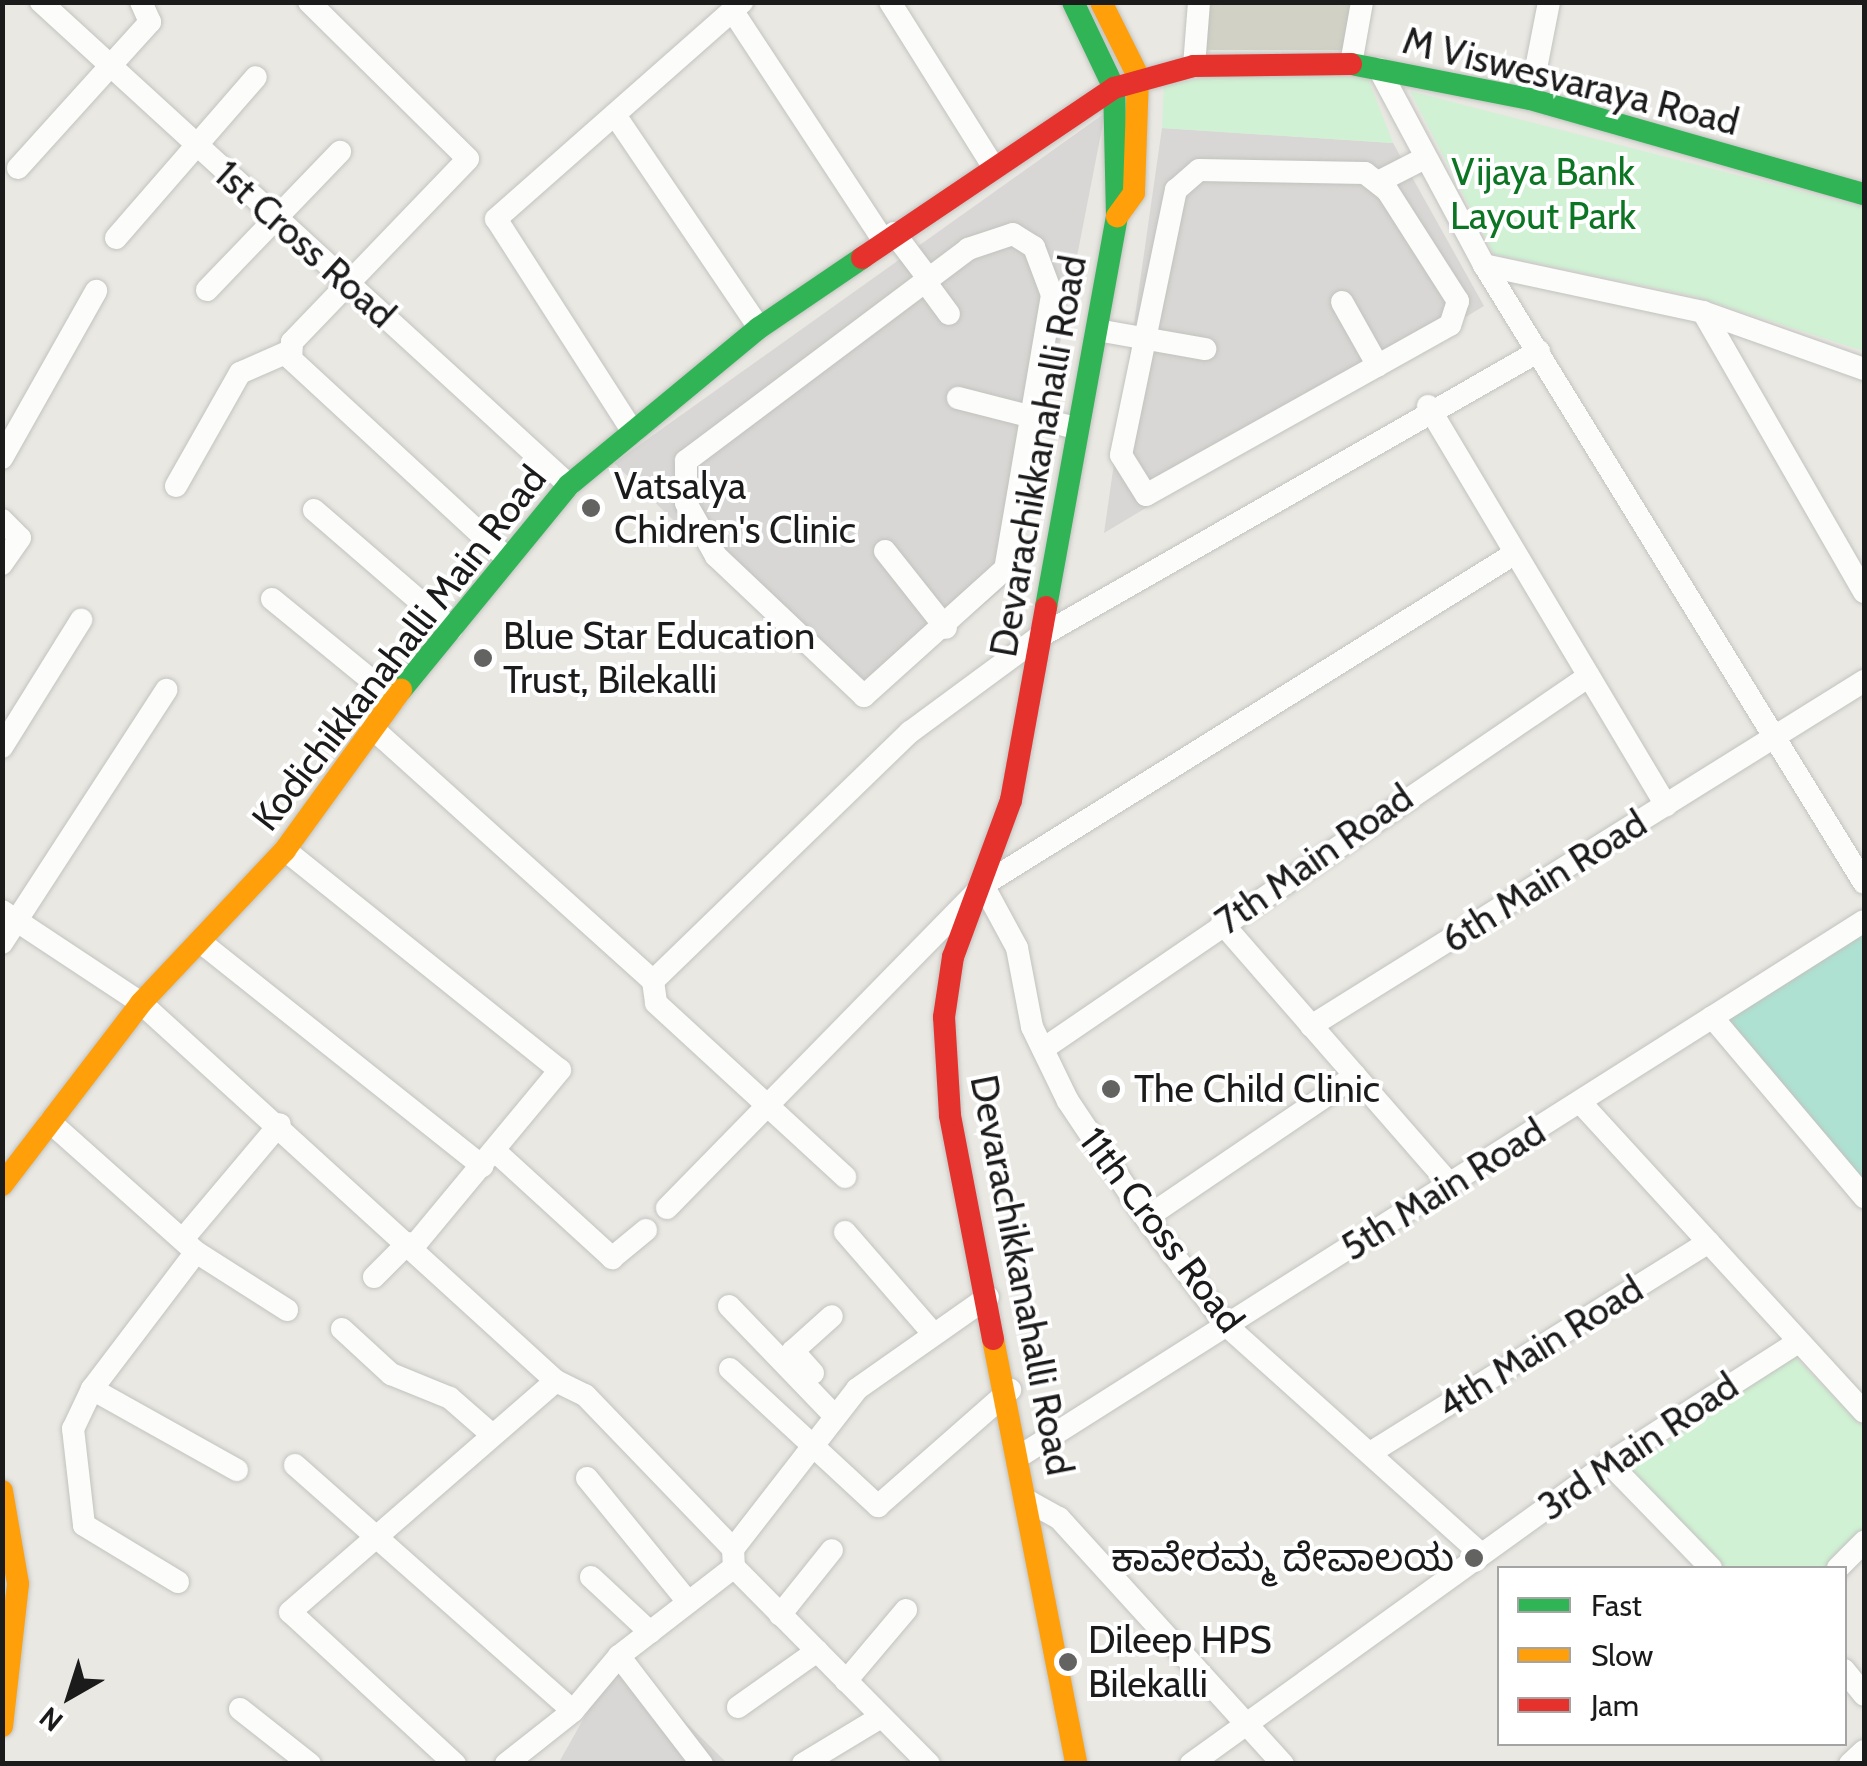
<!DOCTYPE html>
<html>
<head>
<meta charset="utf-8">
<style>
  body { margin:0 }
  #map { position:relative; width:1867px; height:1766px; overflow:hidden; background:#e9e8e3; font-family:Cabin,"Noto Sans Kannada",sans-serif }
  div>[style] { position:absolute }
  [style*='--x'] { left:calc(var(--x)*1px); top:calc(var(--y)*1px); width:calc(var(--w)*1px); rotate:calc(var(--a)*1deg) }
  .residential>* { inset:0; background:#d8d7d5 }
  .construction>* { inset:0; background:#d1d2c5; transform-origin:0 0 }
  .park>* { inset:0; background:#d0f1d4 }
  .pitch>* { inset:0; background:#aee1d2 }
  .roads { filter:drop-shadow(0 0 2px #c2c2bf) drop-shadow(0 0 2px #c2c2bf) }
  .street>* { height:22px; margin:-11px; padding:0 11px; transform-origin:11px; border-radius:11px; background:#fcfcfb }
  .fast>* { height:22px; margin:-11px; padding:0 11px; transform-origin:11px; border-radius:11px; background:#30b455 }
  .slow>* { height:22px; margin:-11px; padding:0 11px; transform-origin:11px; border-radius:11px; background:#ff9f0a }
  .jam>* { height:22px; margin:-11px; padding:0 11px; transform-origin:11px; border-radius:11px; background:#e5322d }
  .dots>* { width:28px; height:28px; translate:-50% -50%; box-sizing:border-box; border:5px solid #fff; border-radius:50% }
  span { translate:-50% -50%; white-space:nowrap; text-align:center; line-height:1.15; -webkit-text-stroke:8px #fff; paint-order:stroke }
  .street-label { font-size:38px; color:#1b1b1b }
  .park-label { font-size:38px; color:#0c7523 }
  .poi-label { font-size:38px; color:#1b1b1b }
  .left { translate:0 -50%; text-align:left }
  .right { translate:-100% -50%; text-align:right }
  .frame { position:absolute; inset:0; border:5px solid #1b1b1b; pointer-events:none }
  .legend { position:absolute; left:1497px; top:1566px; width:350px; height:180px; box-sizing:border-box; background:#fff; border:2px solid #a4a4a4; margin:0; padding:12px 18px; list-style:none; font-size:30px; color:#1b1b1b }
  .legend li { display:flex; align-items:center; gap:20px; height:50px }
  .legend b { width:50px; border:2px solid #a4a4a4 }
  .north { position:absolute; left:20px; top:1646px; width:100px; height:100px; -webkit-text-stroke:8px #fff; paint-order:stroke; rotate:219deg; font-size:28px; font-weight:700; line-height:40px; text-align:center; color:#1b1b1b }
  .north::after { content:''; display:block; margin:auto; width:35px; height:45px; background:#1b1b1b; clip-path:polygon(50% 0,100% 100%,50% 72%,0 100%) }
</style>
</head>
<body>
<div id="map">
  <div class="residential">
    <div style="clip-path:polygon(1105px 113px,1014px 579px,865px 705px,614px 463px)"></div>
    <div style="clip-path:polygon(1162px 128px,1393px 143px,1484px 306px,1104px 533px)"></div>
    <div style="clip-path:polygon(619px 1656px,727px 1763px,558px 1764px)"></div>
  </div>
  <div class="construction">
    <div style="left:1206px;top:3px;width:145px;height:47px"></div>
  </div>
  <div class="park">
    <div style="clip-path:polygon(1218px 75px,1367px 76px,1393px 143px,1162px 128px,1164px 85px)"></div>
    <div style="clip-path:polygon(1410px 91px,1864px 208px,1864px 351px,1694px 296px,1494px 254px)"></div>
    <div style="clip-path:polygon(1794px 1356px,1864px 1428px,1864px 1532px,1827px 1568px,1724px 1568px,1624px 1470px)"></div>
  </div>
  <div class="pitch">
    <div style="clip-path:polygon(1864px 921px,1864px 1197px,1712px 1017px)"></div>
  </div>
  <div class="roads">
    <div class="street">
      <div style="--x:41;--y:2;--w:716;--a:42.45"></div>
      <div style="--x:309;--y:2;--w:223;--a:44.6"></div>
      <div style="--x:468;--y:159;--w:254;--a:133.9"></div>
      <div style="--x:292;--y:342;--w:17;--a:93"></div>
      <div style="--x:291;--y:359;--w:295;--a:42.7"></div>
      <div style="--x:890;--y:2;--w:194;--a:57.9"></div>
      <div style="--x:732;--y:10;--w:277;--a:56.7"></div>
      <div style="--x:1351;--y:64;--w:63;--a:-79.9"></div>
      <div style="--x:1194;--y:66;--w:64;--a:-85.5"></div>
      <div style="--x:1379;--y:69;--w:222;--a:61.8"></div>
      <div style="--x:1484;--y:265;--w:725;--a:58.41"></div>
      <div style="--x:1530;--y:99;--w:99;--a:-78.9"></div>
      <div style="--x:615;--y:115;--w:257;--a:55.9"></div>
      <div style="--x:18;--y:168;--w:197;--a:-47.9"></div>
      <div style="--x:150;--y:22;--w:22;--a:-114"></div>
      <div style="--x:1199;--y:170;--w:166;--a:1"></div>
      <div style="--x:1365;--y:173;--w:28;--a:38"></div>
      <div style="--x:1387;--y:190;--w:132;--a:57.4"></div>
      <div style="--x:1458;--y:301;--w:25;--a:108"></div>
      <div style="--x:1450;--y:325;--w:348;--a:150.8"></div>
      <div style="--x:1146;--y:495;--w:47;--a:-122"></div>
      <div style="--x:1121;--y:455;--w:271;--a:-78.3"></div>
      <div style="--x:1176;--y:190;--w:30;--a:-41"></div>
      <div style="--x:1380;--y:181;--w:51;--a:-27.1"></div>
      <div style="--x:894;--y:233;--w:56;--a:52.9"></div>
      <div style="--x:1013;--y:234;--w:25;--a:32"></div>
      <div style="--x:1034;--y:247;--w:51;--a:69.4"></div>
      <div style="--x:1052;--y:295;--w:278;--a:99.7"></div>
      <div style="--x:1005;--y:569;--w:190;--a:138"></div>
      <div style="--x:864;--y:696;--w:204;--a:-136.6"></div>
      <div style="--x:716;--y:556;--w:61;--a:-119.5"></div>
      <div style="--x:686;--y:503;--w:42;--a:-90"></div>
      <div style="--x:686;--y:461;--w:353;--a:-36.9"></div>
      <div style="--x:968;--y:249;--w:47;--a:-18.4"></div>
      <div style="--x:116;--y:238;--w:213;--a:-49"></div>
      <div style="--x:1484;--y:265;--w:224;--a:12.1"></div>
      <div style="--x:1703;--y:312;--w:323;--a:60.1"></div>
      <div style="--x:924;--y:280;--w:42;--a:53.7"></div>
      <div style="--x:207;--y:290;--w:192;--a:-46.1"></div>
      <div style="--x:1342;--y:302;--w:73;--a:60.6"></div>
      <div style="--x:1703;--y:312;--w:171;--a:19.5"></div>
      <div style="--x:1097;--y:330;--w:110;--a:10"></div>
      <div style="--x:958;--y:398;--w:122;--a:14.3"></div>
      <div style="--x:1428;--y:406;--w:465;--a:59.2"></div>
      <div style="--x:633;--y:432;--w:253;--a:-122.7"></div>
      <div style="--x:496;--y:219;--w:328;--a:-41.4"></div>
      <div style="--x:2;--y:458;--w:192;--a:-60.6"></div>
      <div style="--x:176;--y:486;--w:130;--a:-60.5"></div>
      <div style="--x:240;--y:373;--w:55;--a:-23.7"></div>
      <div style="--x:314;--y:510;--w:182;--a:40.8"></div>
      <div style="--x:2;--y:520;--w:25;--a:45"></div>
      <div style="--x:20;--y:538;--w:32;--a:125"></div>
      <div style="--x:885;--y:551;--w:98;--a:51.6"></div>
      <div style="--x:272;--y:599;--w:158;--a:39.3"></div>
      <div style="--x:371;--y:727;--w:380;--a:42"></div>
      <div style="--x:653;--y:981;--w:22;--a:82"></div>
      <div style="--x:656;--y:1003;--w:257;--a:42.6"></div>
      <div style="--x:2;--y:747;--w:150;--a:-58.1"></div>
      <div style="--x:285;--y:850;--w:352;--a:38.7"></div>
      <div style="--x:560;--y:1070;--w:230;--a:129.7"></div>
      <div style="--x:983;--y:885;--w:72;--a:61.6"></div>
      <div style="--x:1017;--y:948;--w:80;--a:79.2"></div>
      <div style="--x:1032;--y:1027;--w:82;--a:64.1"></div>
      <div style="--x:1068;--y:1101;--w:141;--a:56.3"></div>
      <div style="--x:1146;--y:1218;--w:135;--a:53.1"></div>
      <div style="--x:1227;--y:1326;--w:340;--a:41.9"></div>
      <div style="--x:2;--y:911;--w:167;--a:33.5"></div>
      <div style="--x:141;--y:1003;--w:561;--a:42.33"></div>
      <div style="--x:556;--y:1381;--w:32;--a:26"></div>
      <div style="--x:585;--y:1395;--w:214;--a:46.1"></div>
      <div style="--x:733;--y:1549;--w:18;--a:87"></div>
      <div style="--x:734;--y:1567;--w:277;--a:45.3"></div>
      <div style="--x:1222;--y:923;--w:347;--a:48.9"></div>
      <div style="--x:2;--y:943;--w:302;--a:-57"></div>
      <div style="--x:203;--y:944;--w:357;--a:38.5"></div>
      <div style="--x:653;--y:981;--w:358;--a:-44.1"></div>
      <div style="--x:910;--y:732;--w:160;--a:-36.4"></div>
      <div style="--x:1039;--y:637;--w:576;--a:-29.77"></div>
      <div style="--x:1712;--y:1017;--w:236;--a:49.8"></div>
      <div style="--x:1311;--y:1026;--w:652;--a:-31.96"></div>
      <div style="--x:1043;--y:1049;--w:661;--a:-34.34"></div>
      <div style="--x:1580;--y:1102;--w:420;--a:47.5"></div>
      <div style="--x:50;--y:1122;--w:195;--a:41.7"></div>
      <div style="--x:196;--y:1252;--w:108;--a:32.5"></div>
      <div style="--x:495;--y:1151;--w:159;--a:42.4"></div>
      <div style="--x:612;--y:1258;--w:44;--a:-39.5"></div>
      <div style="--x:667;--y:1208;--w:452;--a:-45.6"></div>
      <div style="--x:983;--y:885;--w:626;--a:-31.94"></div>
      <div style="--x:1146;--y:1218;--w:253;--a:-34.2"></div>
      <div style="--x:845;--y:1232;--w:131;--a:49"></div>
      <div style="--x:183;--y:1239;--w:150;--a:-49.9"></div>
      <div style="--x:374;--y:1277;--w:48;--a:-45"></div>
      <div style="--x:729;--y:1306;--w:151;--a:46.1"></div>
      <div style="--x:342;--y:1329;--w:67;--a:42.6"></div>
      <div style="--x:391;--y:1374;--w:64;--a:22.1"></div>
      <div style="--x:450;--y:1398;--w:52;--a:41.1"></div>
      <div style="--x:730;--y:1369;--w:202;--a:42.8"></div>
      <div style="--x:878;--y:1506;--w:176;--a:-41.3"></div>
      <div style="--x:813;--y:1373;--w:30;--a:-132"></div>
      <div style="--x:793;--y:1351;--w:52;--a:-41.9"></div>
      <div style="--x:92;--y:1389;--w:166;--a:29.2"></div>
      <div style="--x:1370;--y:1453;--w:399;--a:-31.9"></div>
      <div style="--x:1020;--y:1456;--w:999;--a:-32.37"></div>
      <div style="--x:1609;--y:1463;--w:146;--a:45.8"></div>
      <div style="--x:295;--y:1465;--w:371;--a:41.5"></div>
      <div style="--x:587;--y:1478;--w:160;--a:50.8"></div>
      <div style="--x:1028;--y:1501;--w:35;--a:29"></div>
      <div style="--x:1059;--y:1518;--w:333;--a:47.7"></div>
      <div style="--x:733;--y:1549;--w:202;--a:-52.2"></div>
      <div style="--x:857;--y:1389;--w:160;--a:-35.1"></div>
      <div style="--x:1838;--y:1568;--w:37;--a:-45"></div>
      <div style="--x:591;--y:1577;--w:81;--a:43"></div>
      <div style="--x:178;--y:1582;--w:110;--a:-148.8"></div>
      <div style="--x:84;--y:1525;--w:97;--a:-96.5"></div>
      <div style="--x:73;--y:1429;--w:44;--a:-64.6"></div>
      <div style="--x:92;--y:1389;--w:172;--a:-52.8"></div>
      <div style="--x:780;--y:1615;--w:83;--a:-51.3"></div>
      <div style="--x:619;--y:1656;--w:136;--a:52.5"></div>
      <div style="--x:1844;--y:1670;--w:32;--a:51"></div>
      <div style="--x:846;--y:1681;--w:93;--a:-49.8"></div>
      <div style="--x:738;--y:1707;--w:97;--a:-35.3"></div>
      <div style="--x:240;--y:1709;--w:89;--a:38.2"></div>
      <div style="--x:455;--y:1764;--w:224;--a:-137.3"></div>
      <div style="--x:290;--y:1612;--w:352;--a:-41"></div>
      <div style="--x:506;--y:1764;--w:85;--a:-38.3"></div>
      <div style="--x:573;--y:1711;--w:72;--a:-50.1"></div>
      <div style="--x:619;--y:1656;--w:145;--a:-37.7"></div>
      <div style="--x:803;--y:1764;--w:91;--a:-31.1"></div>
      <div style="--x:1191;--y:1764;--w:515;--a:-35.76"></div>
      <div style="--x:1609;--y:1463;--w:224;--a:-32.6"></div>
      <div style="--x:1850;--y:1764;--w:19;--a:-43"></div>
    </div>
    <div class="fast">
      <div style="--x:1351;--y:64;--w:182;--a:11.1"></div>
      <div style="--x:1530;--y:99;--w:347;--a:15.9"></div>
      <div style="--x:1046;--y:607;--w:397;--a:-79.7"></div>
      <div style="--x:1117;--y:216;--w:128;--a:-91.3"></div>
      <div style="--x:1114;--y:88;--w:95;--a:-115.5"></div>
      <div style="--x:401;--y:690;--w:265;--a:-50.7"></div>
      <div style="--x:569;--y:485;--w:246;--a:-39.6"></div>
      <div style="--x:759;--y:328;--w:125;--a:-34.2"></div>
    </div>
    <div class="slow">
      <div style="--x:1101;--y:2;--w:83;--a:63.4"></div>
      <div style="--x:1138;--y:76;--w:117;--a:92"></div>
      <div style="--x:1134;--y:193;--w:29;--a:126"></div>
      <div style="--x:2;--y:1185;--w:229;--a:-52.6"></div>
      <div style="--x:141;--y:1003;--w:210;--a:-46.7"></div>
      <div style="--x:285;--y:850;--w:198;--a:-54.1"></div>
      <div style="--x:993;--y:1339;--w:433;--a:78.9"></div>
      <div style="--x:2;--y:1491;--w:94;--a:80.2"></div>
      <div style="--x:18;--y:1584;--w:143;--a:96.4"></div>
    </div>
    <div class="jam">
      <div style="--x:862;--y:258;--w:304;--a:-34"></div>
      <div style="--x:1114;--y:88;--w:83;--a:-15.4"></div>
      <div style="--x:1194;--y:66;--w:157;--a:-0.7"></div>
      <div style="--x:993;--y:1339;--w:228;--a:-100.9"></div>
      <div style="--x:950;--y:1115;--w:98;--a:-93.5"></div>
      <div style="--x:944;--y:1017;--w:61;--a:-81.5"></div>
      <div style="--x:953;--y:957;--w:167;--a:-69.7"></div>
      <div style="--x:1011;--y:800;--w:196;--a:-79.7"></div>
    </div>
  </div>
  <div class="dots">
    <div style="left:591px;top:508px;background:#636361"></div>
    <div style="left:483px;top:658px;background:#636361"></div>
    <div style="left:1111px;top:1089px;background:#636361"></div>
    <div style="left:1474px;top:1558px;background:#636361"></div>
    <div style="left:1068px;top:1662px;background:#636361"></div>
  </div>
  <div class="street-label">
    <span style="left:1571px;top:81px;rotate:14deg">M Viswesvaraya Road</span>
    <span style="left:305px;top:244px;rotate:42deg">1st Cross Road</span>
    <span style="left:1038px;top:456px;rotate:-80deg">Devarachikkanahalli Road</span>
    <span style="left:399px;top:648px;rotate:-52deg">Kodichikkanahalli Main Road</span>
    <span style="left:1314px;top:859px;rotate:-35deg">7th Main Road</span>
    <span style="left:1544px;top:881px;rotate:-32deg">6th Main Road</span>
    <span style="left:1443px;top:1189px;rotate:-32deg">5th Main Road</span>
    <span style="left:1162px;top:1230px;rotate:53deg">11th Cross Road</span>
    <span style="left:1022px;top:1275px;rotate:79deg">Devarachikkanahalli Road</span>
    <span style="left:1540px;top:1347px;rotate:-32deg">4th Main Road</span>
    <span style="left:1638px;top:1446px;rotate:-34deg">3rd Main Road</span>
  </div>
  <div class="park-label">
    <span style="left:1543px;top:194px">Vijaya Bank<br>Layout Park</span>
  </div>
  <div class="poi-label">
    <span class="left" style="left:614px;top:508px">Vatsalya<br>Chidren's Clinic</span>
    <span class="left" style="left:503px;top:658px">Blue Star Education<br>Trust, Bilekalli</span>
    <span class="left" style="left:1134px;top:1089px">The Child Clinic</span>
    <span class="right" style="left:1454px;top:1558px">ಕಾವೇರಮ್ಮ ದೇವಾಲಯ</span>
    <span class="left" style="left:1088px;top:1662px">Dileep HPS<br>Bilekalli</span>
  </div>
  <div class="frame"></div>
  <ul class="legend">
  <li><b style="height:12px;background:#30b455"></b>Fast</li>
  <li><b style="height:12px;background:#ff9f0a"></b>Slow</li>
  <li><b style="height:12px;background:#e5322d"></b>Jam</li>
  </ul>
  <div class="north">N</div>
</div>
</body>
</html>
